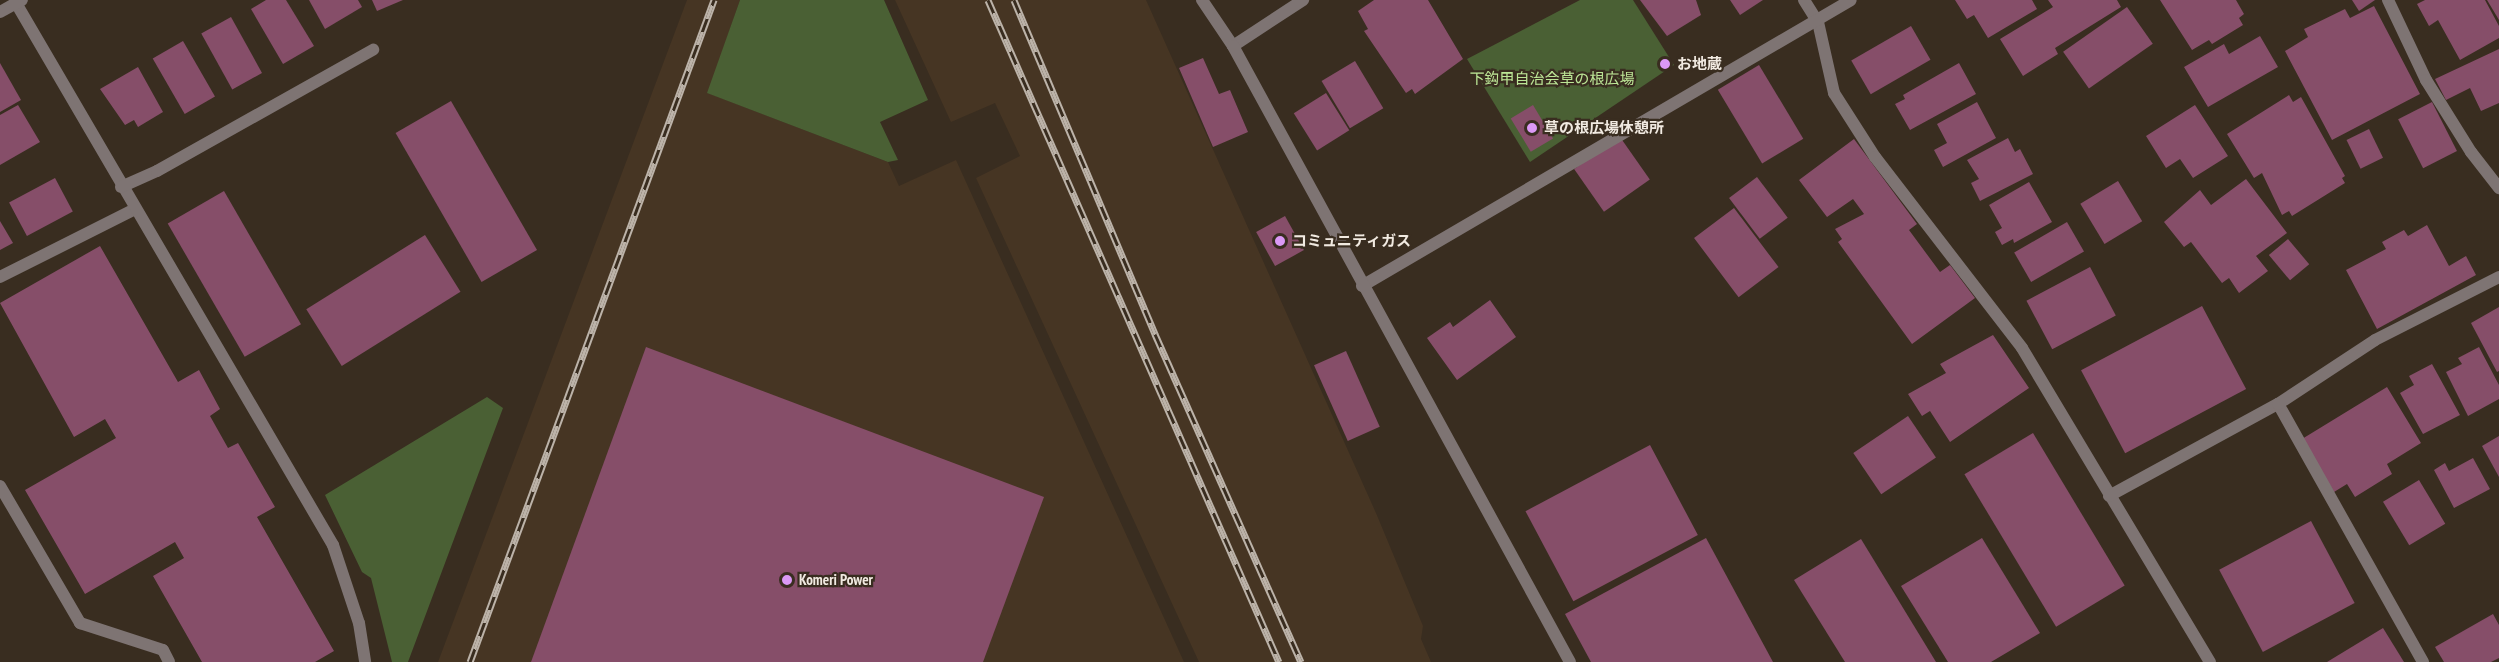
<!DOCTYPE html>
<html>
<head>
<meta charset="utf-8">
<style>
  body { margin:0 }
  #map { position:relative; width:2499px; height:662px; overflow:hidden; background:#392d20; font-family:"PT Sans Narrow","Noto Sans JP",sans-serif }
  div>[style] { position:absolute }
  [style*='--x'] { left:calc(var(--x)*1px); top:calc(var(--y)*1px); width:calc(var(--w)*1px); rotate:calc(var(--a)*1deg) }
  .built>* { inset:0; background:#463523 }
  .green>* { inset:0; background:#4a6034 }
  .building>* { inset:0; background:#864e69; transform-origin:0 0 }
  .lane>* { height:12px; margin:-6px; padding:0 6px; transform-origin:6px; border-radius:6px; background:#7e7473 }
  .street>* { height:12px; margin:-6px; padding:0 6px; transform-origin:6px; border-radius:6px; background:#7e7473 }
  .rail>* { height:7px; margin-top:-3.5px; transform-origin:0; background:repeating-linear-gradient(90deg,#392d20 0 14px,#bcb3a9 0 28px); box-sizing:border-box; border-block:2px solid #bcb3a9 }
  .dots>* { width:16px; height:16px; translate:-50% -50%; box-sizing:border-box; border:3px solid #392d20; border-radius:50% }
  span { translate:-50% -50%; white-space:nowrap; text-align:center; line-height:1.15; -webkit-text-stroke:4.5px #392d20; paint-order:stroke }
  .poi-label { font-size:15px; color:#f1eae1; font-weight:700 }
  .left { translate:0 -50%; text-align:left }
  .park-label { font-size:15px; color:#bce696 }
</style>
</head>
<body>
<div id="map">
  <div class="built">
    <div style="clip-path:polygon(687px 0,740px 0,708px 93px,888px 162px,899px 186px,956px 160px,1184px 662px,438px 662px)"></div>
    <div style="clip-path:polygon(895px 0,1146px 0,1376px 513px,1423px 626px,1421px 639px,1431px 662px,1199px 662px,976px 178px,1020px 156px,995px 103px,951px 122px)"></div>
  </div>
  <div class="green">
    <div style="clip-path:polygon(740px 0,884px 0,928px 100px,880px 122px,898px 160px,888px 162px,707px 93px)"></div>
    <div style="clip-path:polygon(1580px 0,1633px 0,1674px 65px,1530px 162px,1467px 59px)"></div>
    <div style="clip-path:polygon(487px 397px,503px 408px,408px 662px,392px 662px,371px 578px,362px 572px,325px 495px)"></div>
  </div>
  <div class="building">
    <div style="clip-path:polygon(266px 0,286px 0,314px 46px,283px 64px,251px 9px)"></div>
    <div style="clip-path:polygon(309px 0,358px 0,362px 7px,325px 29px)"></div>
    <div style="clip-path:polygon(372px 0,403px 0,377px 11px)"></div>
    <div style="clip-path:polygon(1374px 0,1428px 0,1463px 59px,1415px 94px,1412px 89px,1406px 93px,1364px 31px,1368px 29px,1358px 11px)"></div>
    <div style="clip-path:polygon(1640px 0,1696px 0,1701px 15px,1667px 36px)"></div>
    <div style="clip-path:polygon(1730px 0,1763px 0,1740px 15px)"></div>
    <div style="clip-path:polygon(1955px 0,2032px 0,2037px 9px,1988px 38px,1974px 15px,1967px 19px)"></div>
    <div style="clip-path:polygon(2048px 0,2117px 0,2121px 7px,2055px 48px,2058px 54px,2023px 76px,2000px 39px,2053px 7px)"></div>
    <div style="clip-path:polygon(2160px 0,2236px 0,2244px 14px,2239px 18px,2243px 25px,2212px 44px,2209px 40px,2192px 50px)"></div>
    <div style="clip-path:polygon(2352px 0,2375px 0,2359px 11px)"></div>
    <div style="clip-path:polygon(2425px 0,2485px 0,2499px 26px,2499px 38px,2460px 60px,2438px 20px,2429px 26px,2417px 4px)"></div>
    <div style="clip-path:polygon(2487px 0,2499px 0,2499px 20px)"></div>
    <div style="clip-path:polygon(2374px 6px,2420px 94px,2332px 140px,2285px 51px,2308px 37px,2304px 29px,2345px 9px,2350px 18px)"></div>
    <div style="left:2127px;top:7px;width:45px;height:78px;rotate:55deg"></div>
    <div style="left:231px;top:17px;width:64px;height:34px;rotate:61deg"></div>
    <div style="left:1911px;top:26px;width:39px;height:69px;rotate:60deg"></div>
    <div style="clip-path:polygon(2260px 36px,2278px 67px,2208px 107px,2184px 67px,2224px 44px,2229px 54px)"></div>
    <div style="left:183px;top:41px;width:64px;height:35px;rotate:60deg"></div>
    <div style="clip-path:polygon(2499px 49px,2499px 103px,2481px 111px,2470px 88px,2446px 100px,2435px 79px)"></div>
    <div style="clip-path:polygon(1203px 58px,1219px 94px,1230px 90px,1248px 132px,1213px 147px,1179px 68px)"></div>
    <div style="left:1355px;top:61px;width:55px;height:39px;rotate:59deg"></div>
    <div style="clip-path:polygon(0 63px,21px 100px,0 112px)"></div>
    <div style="clip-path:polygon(1959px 63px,1976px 94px,1910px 130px,1895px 104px,1905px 99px,1903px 95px)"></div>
    <div style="left:1759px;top:65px;width:86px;height:48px;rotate:59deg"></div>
    <div style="clip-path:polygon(138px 67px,163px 112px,138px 127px,134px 120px,125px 125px,100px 89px)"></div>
    <div style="left:1326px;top:93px;width:44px;height:38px;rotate:58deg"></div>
    <div style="clip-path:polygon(2289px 95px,2293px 102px,2301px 97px,2345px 176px,2342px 178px,2345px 183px,2292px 216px,2289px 211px,2282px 215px,2262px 173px,2254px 178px,2227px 134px)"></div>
    <div style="left:451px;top:101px;width:172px;height:64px;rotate:60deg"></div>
    <div style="clip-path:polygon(1977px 102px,1996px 138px,1943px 167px,1934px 150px,1947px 143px,1937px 124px)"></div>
    <div style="left:2432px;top:102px;width:55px;height:38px;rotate:63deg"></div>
    <div style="clip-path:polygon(18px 105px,40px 142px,0 165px,0 115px)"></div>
    <div style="left:1533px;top:105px;width:39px;height:26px;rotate:59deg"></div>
    <div style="clip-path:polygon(2195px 105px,2228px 156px,2193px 178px,2180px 159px,2166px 168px,2146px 136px)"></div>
    <div style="left:2369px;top:129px;width:32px;height:25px;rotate:64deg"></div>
    <div style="left:1620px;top:137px;width:52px;height:56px;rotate:55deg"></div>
    <div style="clip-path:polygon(2008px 138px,2015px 152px,2020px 149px,2033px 174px,1980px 201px,1971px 183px,1979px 179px,1967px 160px)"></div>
    <div style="clip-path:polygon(1854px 139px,1917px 224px,1909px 230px,1940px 272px,1950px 265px,1975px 298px,1912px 344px,1838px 242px,1842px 239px,1835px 229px,1864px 214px,1853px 199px,1827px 217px,1799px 180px)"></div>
    <div style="left:1757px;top:177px;width:51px;height:35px;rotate:53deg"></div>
    <div style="left:55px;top:178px;width:38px;height:52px;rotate:62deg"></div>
    <div style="clip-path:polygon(2246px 179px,2287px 233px,2256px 256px,2268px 271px,2239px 293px,2229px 278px,2222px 283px,2191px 242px,2184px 247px,2164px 222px,2200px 190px,2211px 205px)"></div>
    <div style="left:2118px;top:181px;width:47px;height:44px;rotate:59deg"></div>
    <div style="clip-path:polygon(2029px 182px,2052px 222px,2014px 243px,2013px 239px,2002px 245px,1995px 232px,2002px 228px,1989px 205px)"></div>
    <div style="left:224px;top:191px;width:154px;height:65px;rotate:60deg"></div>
    <div style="left:1734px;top:208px;width:74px;height:50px;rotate:53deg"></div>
    <div style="left:1285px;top:216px;width:39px;height:33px;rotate:61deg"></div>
    <div style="clip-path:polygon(0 221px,13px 243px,0 250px)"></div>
    <div style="left:2067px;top:222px;width:34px;height:61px;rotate:60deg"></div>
    <div style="clip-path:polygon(2427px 225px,2449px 266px,2466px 256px,2476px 275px,2377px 329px,2346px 270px,2386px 249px,2382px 242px,2404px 230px,2408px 236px)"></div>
    <div style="left:425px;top:235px;width:67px;height:140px;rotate:58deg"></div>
    <div style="left:2288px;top:239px;width:33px;height:25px;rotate:50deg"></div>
    <div style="clip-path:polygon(100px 246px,178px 382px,199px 370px,220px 409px,210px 416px,228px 448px,238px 443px,275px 507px,257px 517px,334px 651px,315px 662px,202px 662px,153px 576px,184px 558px,175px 542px,85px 594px,25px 490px,116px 438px,105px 419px,74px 437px,0 303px)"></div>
    <div style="left:2090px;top:267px;width:55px;height:72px;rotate:62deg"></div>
    <div style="clip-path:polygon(1490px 300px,1516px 337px,1457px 380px,1427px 338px,1450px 322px,1453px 327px)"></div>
    <div style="left:2202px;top:306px;width:94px;height:137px;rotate:62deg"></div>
    <div style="clip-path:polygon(2499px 307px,2499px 371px,2497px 372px,2471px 323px)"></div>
    <div style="clip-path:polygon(1993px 335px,2029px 388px,1950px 442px,1930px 411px,1922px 416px,1908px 394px,1946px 373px,1940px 364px)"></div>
    <div style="clip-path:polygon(646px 347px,1044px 497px,983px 662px,531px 662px)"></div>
    <div style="clip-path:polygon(2479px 347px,2499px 385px,2499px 399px,2468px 416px,2446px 372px,2462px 364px,2458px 358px)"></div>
    <div style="left:1346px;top:351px;width:83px;height:35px;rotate:66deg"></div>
    <div style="clip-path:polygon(2432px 364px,2460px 415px,2423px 434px,2400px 393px,2414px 385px,2409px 376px)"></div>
    <div style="clip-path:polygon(2387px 387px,2421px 443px,2387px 464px,2392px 474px,2355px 497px,2347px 484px,2334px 492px,2302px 439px)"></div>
    <div style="left:1908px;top:416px;width:50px;height:66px;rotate:56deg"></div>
    <div style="left:2033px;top:433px;width:178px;height:80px;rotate:59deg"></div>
    <div style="clip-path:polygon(2499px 436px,2499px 477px,2482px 446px)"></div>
    <div style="left:1650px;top:445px;width:102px;height:141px;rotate:62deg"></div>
    <div style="clip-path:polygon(2473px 458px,2490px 489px,2454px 508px,2434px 470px,2445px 463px,2449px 471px)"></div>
    <div style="left:2419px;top:480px;width:51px;height:42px;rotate:59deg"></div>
    <div style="left:2311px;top:521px;width:93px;height:104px;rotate:62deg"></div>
    <div style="clip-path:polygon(1706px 538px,1773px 662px,1591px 662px,1565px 614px)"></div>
    <div style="clip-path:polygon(1982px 538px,2040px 633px,1991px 662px,1948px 662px,1901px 586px)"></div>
    <div style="clip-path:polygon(1861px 539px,1936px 662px,1845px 662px,1794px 580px)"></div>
    <div style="clip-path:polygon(2493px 614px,2499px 625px,2499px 658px,2491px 662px,2444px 662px,2435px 647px)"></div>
    <div style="clip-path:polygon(2383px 628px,2404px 662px,2327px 662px)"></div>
  </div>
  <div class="lane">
    <div style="--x:1804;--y:0;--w:26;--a:58"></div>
    <div style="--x:1818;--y:22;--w:73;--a:77.3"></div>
    <div style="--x:1834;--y:93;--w:76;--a:57.4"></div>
    <div style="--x:1875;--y:157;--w:241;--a:52.4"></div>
    <div style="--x:2022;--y:348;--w:366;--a:59.1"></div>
    <div style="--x:2388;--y:0;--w:89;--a:64.6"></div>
    <div style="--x:2426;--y:80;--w:85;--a:58"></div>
    <div style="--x:2471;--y:152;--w:46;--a:52.1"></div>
    <div style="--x:1233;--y:46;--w:84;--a:-33.3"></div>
    <div style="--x:0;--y:277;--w:151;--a:-26.7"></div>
    <div style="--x:1362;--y:286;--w:566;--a:-30.32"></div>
    <div style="--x:0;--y:486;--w:159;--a:59.7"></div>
    <div style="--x:80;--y:623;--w:87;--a:18"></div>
    <div style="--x:163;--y:650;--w:13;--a:63"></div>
    <div style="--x:2109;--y:496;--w:192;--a:-28.6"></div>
    <div style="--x:2423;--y:662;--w:296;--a:-119.3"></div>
    <div style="--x:2278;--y:404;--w:116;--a:-33.4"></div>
    <div style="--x:2375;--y:340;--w:139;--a:-26.9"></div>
  </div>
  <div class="street">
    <div style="--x:1202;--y:0;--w:55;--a:56"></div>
    <div style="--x:1233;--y:46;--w:702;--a:61.32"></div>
    <div style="--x:16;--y:3;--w:628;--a:59.68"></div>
    <div style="--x:333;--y:545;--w:82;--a:71.6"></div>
    <div style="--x:359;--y:623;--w:39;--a:81"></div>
    <div style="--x:0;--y:12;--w:25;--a:-29"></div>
    <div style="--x:121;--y:187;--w:39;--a:-24"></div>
    <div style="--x:157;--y:171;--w:248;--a:-29.3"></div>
  </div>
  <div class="rail">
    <div style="--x:988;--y:0;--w:723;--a:66.27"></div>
    <div style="--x:1014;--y:0;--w:363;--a:67.1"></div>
    <div style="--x:1155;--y:334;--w:359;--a:66"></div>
    <div style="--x:470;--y:662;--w:706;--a:-69.77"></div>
  </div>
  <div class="dots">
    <div style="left:1665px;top:64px;background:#db99f5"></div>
    <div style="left:1532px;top:128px;background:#db99f5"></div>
    <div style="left:1280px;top:241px;background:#db99f5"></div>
    <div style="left:787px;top:580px;background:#db99f5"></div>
  </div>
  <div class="poi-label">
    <span class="left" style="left:1677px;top:64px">お地蔵</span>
    <span class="left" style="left:1544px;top:128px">草の根広場休憩所</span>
    <span class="left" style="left:1292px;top:241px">コミュニティガス</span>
    <span class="left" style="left:799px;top:580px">Komeri Power</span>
  </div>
  <div class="park-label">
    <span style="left:1552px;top:79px">下鈎甲自治会草の根広場</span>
  </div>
</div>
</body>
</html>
